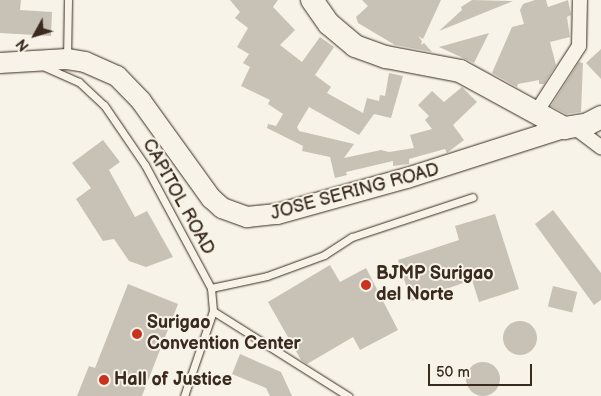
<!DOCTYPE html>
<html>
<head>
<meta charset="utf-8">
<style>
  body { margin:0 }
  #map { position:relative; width:601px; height:396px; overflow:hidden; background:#f7f3e8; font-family:"Balsamiq Sans",sans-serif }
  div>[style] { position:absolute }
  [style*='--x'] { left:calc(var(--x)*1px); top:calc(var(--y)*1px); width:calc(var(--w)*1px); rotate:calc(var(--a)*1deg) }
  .building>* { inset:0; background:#c8c1b6; transform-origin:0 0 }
  .round { border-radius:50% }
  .roads { filter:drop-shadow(0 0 1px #3b2a1e) drop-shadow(0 0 1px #3b2a1e) }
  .lane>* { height:7px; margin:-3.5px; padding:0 3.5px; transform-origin:3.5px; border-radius:3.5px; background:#f7f3e8 }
  .street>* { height:14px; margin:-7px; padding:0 7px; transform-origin:7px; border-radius:7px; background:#f7f3e8 }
  .secondary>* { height:20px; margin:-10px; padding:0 10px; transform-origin:10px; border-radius:10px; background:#f7f3e8 }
  .primary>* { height:22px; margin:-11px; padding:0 11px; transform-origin:11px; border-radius:11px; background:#f7f3e8 }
  .dots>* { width:14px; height:14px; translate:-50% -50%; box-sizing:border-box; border:2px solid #f7f3e8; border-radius:50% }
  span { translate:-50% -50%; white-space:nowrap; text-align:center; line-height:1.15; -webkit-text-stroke:4px #f7f3e8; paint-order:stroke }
  .street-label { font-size:18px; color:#3b2a1e }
  .poi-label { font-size:18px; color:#3b2a1e; font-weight:700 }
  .left { translate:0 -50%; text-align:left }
  .north { position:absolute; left:10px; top:10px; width:50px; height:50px; -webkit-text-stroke:4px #f7f3e8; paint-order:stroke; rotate:231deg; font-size:14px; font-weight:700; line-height:20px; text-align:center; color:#3b2a1e }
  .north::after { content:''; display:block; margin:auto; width:18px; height:22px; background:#3b2a1e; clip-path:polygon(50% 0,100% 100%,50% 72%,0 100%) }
  .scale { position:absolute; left:428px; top:364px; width:104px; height:22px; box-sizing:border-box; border:2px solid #3b2a1e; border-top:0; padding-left:6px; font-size:15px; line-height:18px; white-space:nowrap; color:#3b2a1e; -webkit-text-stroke:4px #f7f3e8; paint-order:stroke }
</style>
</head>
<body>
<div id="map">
  <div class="building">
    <div style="clip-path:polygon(0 0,21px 0,20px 10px,52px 12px,51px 36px,0 33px)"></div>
    <div style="clip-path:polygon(230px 0,278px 0,273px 7px,295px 30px,280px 45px,302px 62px,320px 37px,334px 47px,315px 75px,331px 87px,327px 93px,363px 113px,367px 98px,379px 101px,380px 95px,385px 96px,389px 73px,403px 76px,391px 118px,374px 114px,359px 135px,309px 107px,297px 127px,299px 131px,354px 144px,344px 158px,381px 150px,389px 152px,414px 148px,410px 135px,432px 129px,425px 120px,429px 116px,418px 105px,432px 91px,444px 102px,462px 87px,477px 102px,453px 125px,464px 140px,447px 153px,445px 149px,409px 159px,409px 164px,393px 166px,393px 161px,346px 172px,347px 175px,335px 178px,330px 157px,302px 151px,303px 146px,267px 128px,268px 124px,276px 126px,283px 114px,268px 104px,270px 100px,241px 86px,250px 67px,243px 63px,249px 54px,237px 47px,248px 28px,235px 18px,240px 12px)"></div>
    <div style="clip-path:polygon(362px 0,441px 0,423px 39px,418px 36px,422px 41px,421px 45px,424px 43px,432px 52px,395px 45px,358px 23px,356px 17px,368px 6px)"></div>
    <div style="clip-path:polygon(472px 0,513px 1px,439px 31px,462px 10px,461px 7px)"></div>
    <div style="clip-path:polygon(535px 0,546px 0,548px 7px,568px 0,571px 15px,567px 17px,570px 37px,550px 42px,556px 65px,544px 84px,539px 84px,539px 80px,518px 84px,517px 87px,492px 73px,512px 27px,524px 24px,520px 10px,523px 4px)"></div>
    <div style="clip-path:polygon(489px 33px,474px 63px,439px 47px)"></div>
    <div style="clip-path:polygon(601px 49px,601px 79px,586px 63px)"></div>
    <div style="clip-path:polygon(579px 62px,583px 63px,581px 112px,566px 114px,551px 106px)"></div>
    <div style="clip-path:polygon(103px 140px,120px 162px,109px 170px,135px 217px,147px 211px,173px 257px,146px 267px,129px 261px,114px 239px,103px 241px,76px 199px,91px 188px,72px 163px)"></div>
    <div style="clip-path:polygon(553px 210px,601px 273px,601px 300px,594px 305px,535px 224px)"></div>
    <div style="clip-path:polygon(495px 214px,519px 289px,479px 302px,472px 280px,411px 301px,398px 260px,459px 240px,455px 226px)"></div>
    <div style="clip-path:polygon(330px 265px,340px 282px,366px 268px,398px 330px,360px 350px,353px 337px,307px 364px,301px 360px,268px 302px)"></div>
    <div style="clip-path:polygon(128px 284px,178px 304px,142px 396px,77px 396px,89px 366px,95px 368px)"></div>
    <div style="left:553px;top:286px;width:25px;height:21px;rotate:14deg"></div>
    <div class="round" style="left:503px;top:321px;width:34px;height:34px"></div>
    <div style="clip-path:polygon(240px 354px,281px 372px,292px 396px,270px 396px,266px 388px,232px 374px)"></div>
    <div class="round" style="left:466px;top:362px;width:34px;height:34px"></div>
  </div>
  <div class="roads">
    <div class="lane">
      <div style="--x:67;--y:58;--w:58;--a:-89"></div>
      <div style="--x:45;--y:67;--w:37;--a:24"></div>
      <div style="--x:79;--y:82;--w:34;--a:43"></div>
      <div style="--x:104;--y:105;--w:73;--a:55.7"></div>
      <div style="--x:145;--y:165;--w:140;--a:61.8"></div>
      <div style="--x:211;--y:288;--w:23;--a:85"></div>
      <div style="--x:213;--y:311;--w:90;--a:108.8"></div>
      <div style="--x:211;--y:288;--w:57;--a:-12.1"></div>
      <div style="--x:267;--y:276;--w:61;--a:-20.2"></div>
      <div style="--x:324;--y:255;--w:33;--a:-33"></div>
      <div style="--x:352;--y:237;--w:127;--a:-18.3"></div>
      <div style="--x:213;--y:311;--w:160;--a:32.2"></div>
    </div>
    <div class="street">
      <div style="--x:537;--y:111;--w:77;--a:-57.1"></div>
      <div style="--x:579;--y:46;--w:46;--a:-88.8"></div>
      <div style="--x:574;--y:127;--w:34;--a:37"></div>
    </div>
    <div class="secondary">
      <div style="--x:0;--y:63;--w:67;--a:-3.4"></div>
      <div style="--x:67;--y:59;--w:18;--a:9"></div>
      <div style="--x:85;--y:62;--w:35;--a:24"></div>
      <div style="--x:117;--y:76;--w:35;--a:46"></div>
      <div style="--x:141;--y:101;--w:120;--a:54.2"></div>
      <div style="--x:211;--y:198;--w:15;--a:42"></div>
      <div style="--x:222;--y:208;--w:27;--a:20"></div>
      <div style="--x:247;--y:217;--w:30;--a:-6"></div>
      <div style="--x:277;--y:214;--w:135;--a:-15.5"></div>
      <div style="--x:407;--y:178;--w:165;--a:-17.7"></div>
    </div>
    <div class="primary">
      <div style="--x:312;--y:0;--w:29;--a:55"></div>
      <div style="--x:329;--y:24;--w:34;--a:40"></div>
      <div style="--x:355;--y:46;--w:33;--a:20"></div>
      <div style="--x:386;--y:57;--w:75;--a:10.7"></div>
      <div style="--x:460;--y:71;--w:119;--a:28.7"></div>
      <div style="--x:564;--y:128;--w:24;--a:-9"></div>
      <div style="--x:588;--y:124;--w:15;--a:-28"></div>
    </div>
  </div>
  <div class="dots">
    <div style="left:366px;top:285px;background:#c8321e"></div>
    <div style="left:137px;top:334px;background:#c8321e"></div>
    <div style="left:104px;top:380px;background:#c8321e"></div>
  </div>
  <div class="street-label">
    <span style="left:355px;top:192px;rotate:-15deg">JOSE SERING ROAD</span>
    <span style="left:178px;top:197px;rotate:61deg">CAPITOL ROAD</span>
  </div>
  <div class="poi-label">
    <span class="left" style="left:376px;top:285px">BJMP Surigao<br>del Norte</span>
    <span class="left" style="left:147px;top:334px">Surigao<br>Convention Center</span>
    <span class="left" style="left:114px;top:380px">Hall of Justice</span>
  </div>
  <div class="north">N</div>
  <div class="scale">50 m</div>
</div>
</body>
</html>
